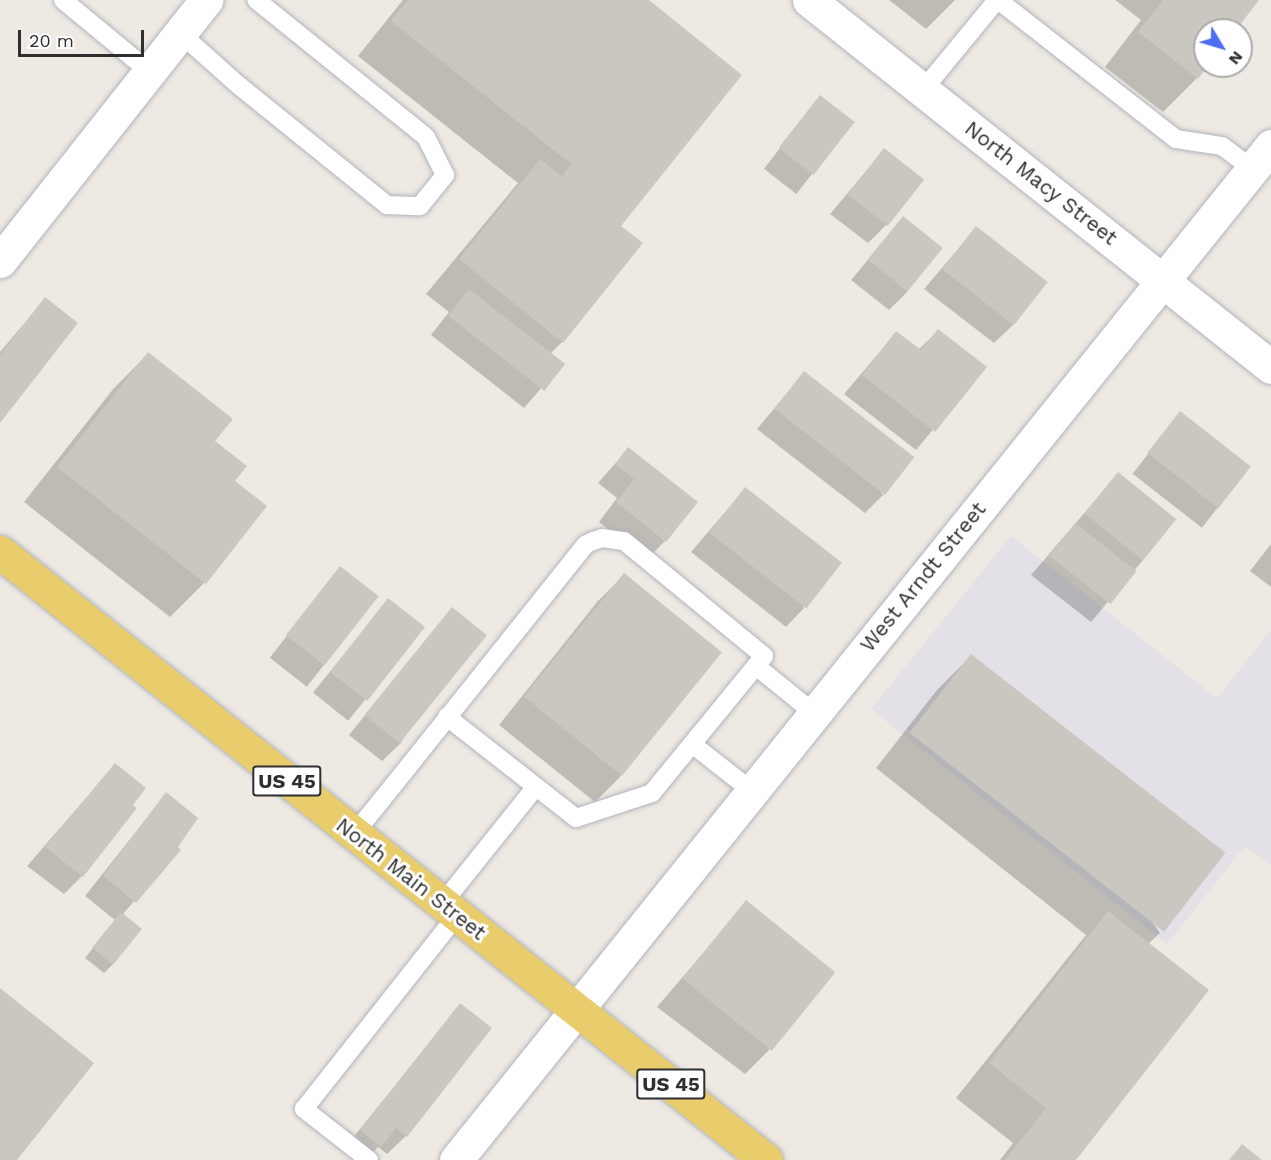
<!DOCTYPE html>
<html>
<head>
<meta charset="utf-8">
<style>
  body { margin:0 }
  #map { position:relative; width:1271px; height:1160px; overflow:hidden; background:#eee9e2; font-family:"Work Sans",sans-serif }
  div>[style] { position:absolute }
  [style*='--x'] { left:calc(var(--x)*1px); top:calc(var(--y)*1px); width:calc(var(--w)*1px); rotate:calc(var(--a)*1deg) }
  .industrial>* { inset:0; background:#e3e1e7 }
  .shadow>* { inset:0; background:#0003; transform-origin:0 0 }
  .building>* { inset:0; background:#cac7c0; transform-origin:0 0 }
  .roads { filter:drop-shadow(0 0 2px #b2b4bd) drop-shadow(0 0 2px #b2b4bd) }
  .lane>* { height:18px; margin:-9px; padding:0 9px; transform-origin:9px; border-radius:9px; background:#fff }
  .street>* { height:33px; margin:-16.5px; padding:0 16.5px; transform-origin:16.5px; border-radius:16.5px; background:#fff }
  .primary>* { height:33px; margin:-16.5px; padding:0 16.5px; transform-origin:16.5px; border-radius:16.5px; background:#e9cc6c }
  span { translate:-50% -50%; white-space:nowrap; text-align:center; line-height:1.15; -webkit-text-stroke:6px #fff; paint-order:stroke }
  .shield-label span { padding:2px 4px; background:#fff; border:2px solid; border-radius:4px; -webkit-text-stroke-width:0 }
  .shield-label { font-size:20px; color:#2e2e2e; font-weight:700 }
  .street-label { font-size:21px; color:#2e2e2e }
  .north { position:absolute; left:1193px; top:18px; width:60px; height:60px; box-sizing:border-box; background:#fff; border:2px solid #ababab; border-radius:50%; rotate:128deg; font-size:16px; font-weight:700; line-height:24px; text-align:center; color:#2e2e2e }
  .north::after { content:''; display:block; margin:auto; width:21px; height:27px; background:#4e6cef; clip-path:polygon(50% 0,100% 100%,50% 72%,0 100%) }
  .scale { position:absolute; left:18px; top:30px; width:126px; height:27px; box-sizing:border-box; border:3px solid #2e2e2e; border-top:0; padding-left:8px; font-size:18px; line-height:21px; white-space:nowrap; color:#2e2e2e; -webkit-text-stroke:4px #fff; paint-order:stroke }
</style>
</head>
<body>
<div id="map">
  <div class="industrial">
    <div style="clip-path:polygon(1011px 536px,1217px 698px,1271px 630px,1271px 865px,1245px 846px,1167px 944px,871px 709px)"></div>
  </div>
  <div class="shadow">
    <div style="clip-path:polygon(403px 0,646px 0,619px 226px,562px 342px,550px 354px,562px 364px,524px 408px,431px 335px,449px 312px,426px 294px,518px 183px,358px 56px)"></div>
    <div style="clip-path:polygon(889px 0,955px 0,926px 29px)"></div>
    <div style="clip-path:polygon(1115px 0,1257px 0,1234px 30px,1205px 30px,1197px 78px,1163px 112px,1105px 67px,1141px 20px)"></div>
    <div style="left:820px;top:97px;width:41px;height:91px;rotate:38deg"></div>
    <div style="clip-path:polygon(884px 150px,886px 225px,868px 243px,830px 214px)"></div>
    <div style="clip-path:polygon(903px 218px,908px 291px,889px 310px,851px 280px)"></div>
    <div style="clip-path:polygon(976px 228px,1013px 325px,994px 343px,924px 289px)"></div>
    <div style="clip-path:polygon(45px 299px,0 420px,0 352px)"></div>
    <div style="clip-path:polygon(938px 331px,985px 367px,916px 450px,844px 394px,896px 333px,918px 350px)"></div>
    <div style="clip-path:polygon(148px 354px,213px 442px,233px 481px,265px 506px,204px 583px,170px 617px,24px 502px,114px 388px)"></div>
    <div style="clip-path:polygon(804px 373px,883px 495px,865px 513px,757px 429px)"></div>
    <div style="left:1180px;top:413px;width:88px;height:77px;rotate:38deg"></div>
    <div style="clip-path:polygon(628px 449px,665px 541px,647px 559px,599px 522px,617px 498px,598px 483px)"></div>
    <div style="clip-path:polygon(1118px 474px,1143px 560px,1091px 622px,1031px 575px)"></div>
    <div style="clip-path:polygon(745px 489px,804px 608px,786px 627px,691px 552px)"></div>
    <div style="clip-path:polygon(1271px 544px,1271px 587px,1250px 571px)"></div>
    <div style="left:340px;top:568px;width:47px;height:114px;rotate:38deg"></div>
    <div style="clip-path:polygon(624px 575px,720px 652px,622px 775px,595px 802px,499px 725px,597px 602px)"></div>
    <div style="left:388px;top:600px;width:45px;height:119px;rotate:39deg"></div>
    <div style="clip-path:polygon(452px 609px,401px 743px,382px 761px,349px 735px)"></div>
    <div style="clip-path:polygon(971px 656px,1160px 933px,1148px 944px,1074px 1160px,1000px 1160px,1013px 1143px,956px 1098px,1086px 935px,876px 768px,937px 690px)"></div>
    <div style="clip-path:polygon(115px 765px,82px 876px,64px 894px,27px 866px)"></div>
    <div style="clip-path:polygon(166px 794px,179px 850px,122px 915px,113px 964px,104px 973px,85px 958px,115px 920px,85px 896px)"></div>
    <div style="clip-path:polygon(746px 903px,772px 1047px,745px 1074px,657px 1007px)"></div>
    <div style="clip-path:polygon(460px 1005px,406px 1136px,387px 1154px,378px 1147px,366px 1160px,343px 1150px)"></div>
  </div>
  <div class="building">
    <div style="clip-path:polygon(408px 0,649px 0,742px 75px,621px 226px,643px 243px,563px 343px,459px 259px,540px 159px,562px 176px,571px 164px,391px 21px)"></div>
    <div style="clip-path:polygon(1163px 0,1259px 0,1236px 30px,1205px 30px,1208px 66px,1198px 79px,1138px 32px)"></div>
    <div style="left:820px;top:95px;width:44px;height:67px;rotate:38deg"></div>
    <div style="left:884px;top:148px;width:51px;height:59px;rotate:38deg"></div>
    <div style="left:903px;top:216px;width:51px;height:56px;rotate:39deg"></div>
    <div style="left:976px;top:226px;width:91px;height:55px;rotate:38deg"></div>
    <div style="left:469px;top:289px;width:122px;height:34px;rotate:38deg"></div>
    <div style="clip-path:polygon(45px 297px,78px 323px,0 423px,0 355px)"></div>
    <div style="clip-path:polygon(938px 329px,987px 367px,935px 432px,862px 375px,896px 331px,921px 350px)"></div>
    <div style="clip-path:polygon(148px 352px,233px 419px,215px 441px,247px 466px,235px 481px,267px 506px,206px 584px,57px 467px)"></div>
    <div style="left:804px;top:371px;width:140px;height:48px;rotate:38deg"></div>
    <div style="left:1180px;top:411px;width:90px;height:53px;rotate:38deg"></div>
    <div style="clip-path:polygon(628px 447px,698px 502px,666px 542px,616px 502px,634px 479px,615px 464px)"></div>
    <div style="left:1118px;top:472px;width:75px;height:53px;rotate:39deg"></div>
    <div style="left:745px;top:487px;width:123px;height:58px;rotate:38deg"></div>
    <div style="left:1075px;top:523px;width:78px;height:42px;rotate:38deg"></div>
    <div style="left:340px;top:566px;width:49px;height:88px;rotate:38deg"></div>
    <div style="left:624px;top:573px;width:126px;height:159px;rotate:39deg"></div>
    <div style="left:388px;top:598px;width:47px;height:94px;rotate:38deg"></div>
    <div style="left:452px;top:607px;width:45px;height:139px;rotate:39deg"></div>
    <div style="left:971px;top:654px;width:323px;height:100px;rotate:38deg"></div>
    <div style="clip-path:polygon(115px 763px,146px 788px,133px 805px,137px 808px,83px 877px,45px 847px)"></div>
    <div style="clip-path:polygon(166px 792px,198px 818px,178px 847px,181px 850px,136px 903px,103px 876px)"></div>
    <div style="left:746px;top:900px;width:115px;height:101px;rotate:39deg"></div>
    <div style="clip-path:polygon(1108px 911px,1209px 990px,1076px 1160px,1005px 1160px,1046px 1108px,989px 1063px)"></div>
    <div style="left:121px;top:912px;width:27px;height:46px;rotate:39deg"></div>
    <div style="clip-path:polygon(0 988px,94px 1063px,17px 1160px,0 1160px)"></div>
    <div style="clip-path:polygon(460px 1003px,492px 1028px,407px 1137px,396px 1128px,381px 1147px,360px 1130px)"></div>
    <div style="clip-path:polygon(1242px 1144px,1262px 1160px,1229px 1160px)"></div>
  </div>
  <div class="roads">
    <div class="lane">
      <div style="--x:63;--y:0;--w:113;--a:39.6"></div>
      <div style="--x:998;--y:0;--w:226;--a:38"></div>
      <div style="--x:1176;--y:139;--w:47;--a:8.7"></div>
      <div style="--x:1222;--y:146;--w:39;--a:37"></div>
      <div style="--x:180;--y:33;--w:76;--a:41.8"></div>
      <div style="--x:237;--y:84;--w:193;--a:38.9"></div>
      <div style="--x:387;--y:205;--w:33;--a:2"></div>
      <div style="--x:420;--y:206;--w:40;--a:-51"></div>
      <div style="--x:445;--y:175;--w:42;--a:-116.6"></div>
      <div style="--x:426;--y:137;--w:218;--a:-141.1"></div>
      <div style="--x:923;--y:90;--w:117;--a:-50.6"></div>
      <div style="--x:756;--y:666;--w:75;--a:39"></div>
      <div style="--x:692;--y:744;--w:76;--a:38.1"></div>
      <div style="--x:354;--y:834;--w:86;--a:-51.1"></div>
      <div style="--x:408;--y:767;--w:284;--a:-51.4"></div>
      <div style="--x:585;--y:545;--w:9;--a:-27"></div>
      <div style="--x:593;--y:541;--w:9;--a:-18"></div>
      <div style="--x:602;--y:538;--w:22;--a:8"></div>
      <div style="--x:624;--y:541;--w:181;--a:39.4"></div>
      <div style="--x:764;--y:656;--w:177;--a:129.3"></div>
      <div style="--x:652;--y:793;--w:80;--a:161.8"></div>
      <div style="--x:576;--y:818;--w:164;--a:-141.9"></div>
      <div style="--x:442;--y:904;--w:149;--a:-51.3"></div>
      <div style="--x:369;--y:1160;--w:83;--a:-141.9"></div>
      <div style="--x:304;--y:1109;--w:247;--a:-51.7"></div>
    </div>
    <div class="street">
      <div style="--x:809;--y:0;--w:590;--a:38.46"></div>
      <div style="--x:0;--y:261;--w:333;--a:-51.7"></div>
      <div style="--x:456;--y:1160;--w:1301;--a:-51.21"></div>
    </div>
    <div class="primary">
      <div style="--x:0;--y:552;--w:978;--a:38.44"></div>
    </div>
  </div>
  <div class="shield-label">
    <span style="left:287px;top:781px">US 45</span>
    <span style="left:671px;top:1084px">US 45</span>
  </div>
  <div class="street-label">
    <span style="left:1041px;top:183px;rotate:38deg">North Macy Street</span>
    <span style="left:923px;top:577px;rotate:-51deg">West Arndt Street</span>
    <span style="left:411px;top:879px;rotate:38deg">North Main Street</span>
  </div>
  <div class="north">N</div>
  <div class="scale">20 m</div>
</div>
</body>
</html>
